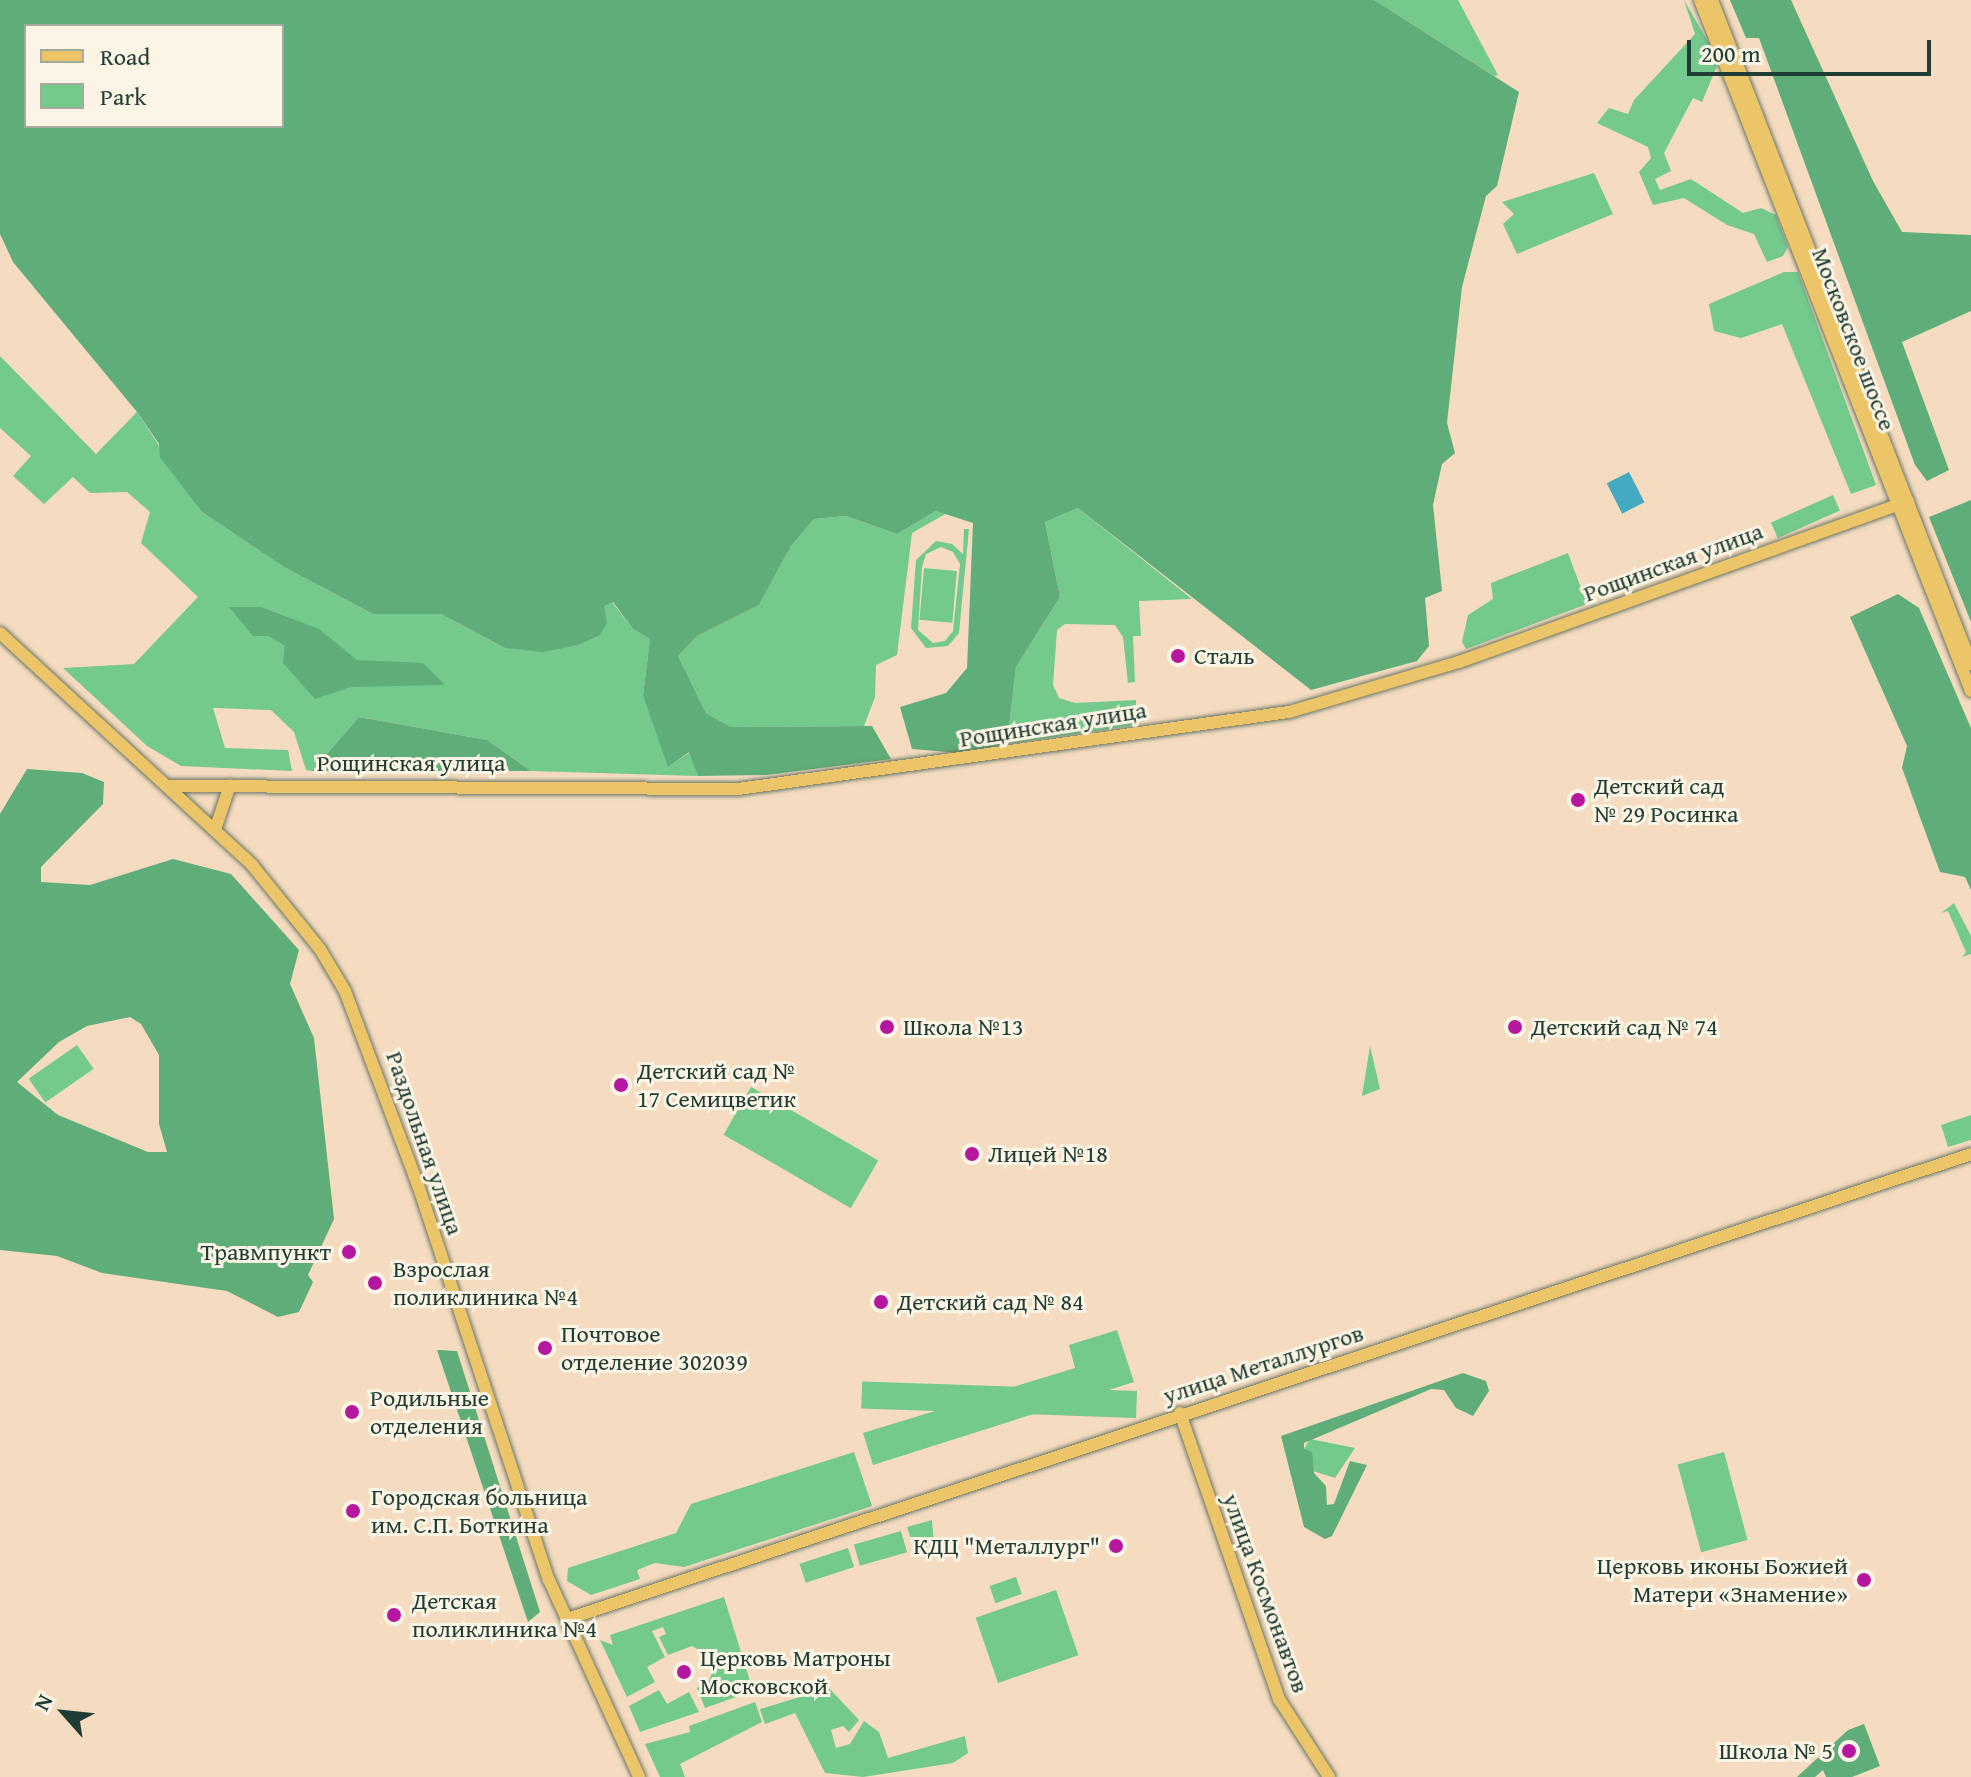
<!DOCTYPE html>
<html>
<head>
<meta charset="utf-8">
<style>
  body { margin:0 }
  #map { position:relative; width:1971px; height:1777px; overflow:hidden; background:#f5dcc0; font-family:"Gentium Book Plus",serif }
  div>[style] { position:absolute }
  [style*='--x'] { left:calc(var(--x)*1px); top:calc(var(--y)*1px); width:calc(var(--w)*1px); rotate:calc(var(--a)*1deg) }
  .green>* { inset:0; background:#74c98d; transform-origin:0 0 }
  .forest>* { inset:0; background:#5fad78 }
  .water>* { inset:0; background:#43aac2; transform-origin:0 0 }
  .roads { filter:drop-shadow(0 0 2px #6a7565) drop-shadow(0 0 2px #6a7565) }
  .major>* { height:12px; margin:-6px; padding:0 6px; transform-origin:6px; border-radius:6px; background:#ecc569 }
  .dots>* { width:22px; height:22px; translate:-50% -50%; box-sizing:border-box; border:4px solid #fcf5e5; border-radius:50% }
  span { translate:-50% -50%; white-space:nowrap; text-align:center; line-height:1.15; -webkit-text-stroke:6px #fcf5e5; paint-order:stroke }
  .street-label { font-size:24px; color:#1f3d34 }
  .poi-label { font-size:24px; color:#1f3d34 }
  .left { translate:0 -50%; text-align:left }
  .right { translate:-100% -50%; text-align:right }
  .legend { position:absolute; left:24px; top:24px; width:260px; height:104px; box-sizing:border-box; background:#fcf5e5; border:2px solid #a4ab9e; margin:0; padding:10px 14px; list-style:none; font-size:24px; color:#1f3d34 }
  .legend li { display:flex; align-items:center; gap:16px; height:40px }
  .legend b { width:40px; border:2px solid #a4ab9e }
  .north { position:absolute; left:24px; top:1673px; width:80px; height:80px; -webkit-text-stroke:6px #fcf5e5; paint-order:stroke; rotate:297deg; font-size:22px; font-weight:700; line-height:32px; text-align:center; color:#1f3d34 }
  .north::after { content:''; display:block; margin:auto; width:28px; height:36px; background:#1f3d34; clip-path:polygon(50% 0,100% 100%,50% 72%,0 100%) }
  .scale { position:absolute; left:1687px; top:40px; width:244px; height:36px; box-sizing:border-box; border:4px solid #1f3d34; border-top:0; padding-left:10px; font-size:24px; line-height:28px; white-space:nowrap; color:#1f3d34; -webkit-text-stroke:6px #fcf5e5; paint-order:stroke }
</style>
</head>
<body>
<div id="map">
  <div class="green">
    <div style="clip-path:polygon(1374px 0,1458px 0,1498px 75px,1494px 76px)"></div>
    <div style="clip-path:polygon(1684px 0,1719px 61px,1702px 102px,1693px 98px,1664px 153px,1671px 171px,1655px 179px,1660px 190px,1691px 179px,1743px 213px,1761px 208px,1776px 215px,1788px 247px,1783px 256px,1767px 262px,1754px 234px,1727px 225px,1684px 198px,1653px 205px,1639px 172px,1651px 158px,1648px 147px,1597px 123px,1609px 108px,1628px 114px,1634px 100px,1695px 34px)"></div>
    <div style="clip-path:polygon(1594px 173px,1613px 214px,1517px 254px,1503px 224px,1514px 214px,1502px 202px)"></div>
    <div style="clip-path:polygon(1784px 272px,1798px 272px,1876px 485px,1851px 494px,1782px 324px,1741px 338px,1714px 331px,1709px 304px)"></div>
    <div style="clip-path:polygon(0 356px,96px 454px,137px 412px,202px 512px,284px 567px,373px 614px,441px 614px,505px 648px,612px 602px,633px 629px,650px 639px,643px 696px,669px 766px,690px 752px,698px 776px,531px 771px,487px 740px,359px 717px,312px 771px,306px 770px,294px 732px,271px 710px,213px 708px,225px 748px,288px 750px,292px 771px,181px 766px,147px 746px,63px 668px,134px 664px,198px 597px,141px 543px,150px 512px,127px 492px,90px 493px,73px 477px,44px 504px,13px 476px,31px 456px,0 428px)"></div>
    <div style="left:1833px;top:495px;width:17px;height:68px;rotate:66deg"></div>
    <div style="clip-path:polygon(1078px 508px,1192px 599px,1139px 601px,1141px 636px,1133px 636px,1135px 682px,1128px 683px,1123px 637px,1115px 625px,1065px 624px,1057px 630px,1053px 685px,1059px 698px,1075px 703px,1136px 700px,1136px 725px,1007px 744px,1016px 667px,1060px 597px,1045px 522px)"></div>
    <div style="clip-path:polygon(936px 511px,947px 513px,912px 533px,897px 655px,876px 665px,875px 697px,864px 726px,731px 727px,706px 713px,678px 656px,697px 636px,759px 605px,791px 546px,814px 519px,846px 516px,897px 534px)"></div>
    <div style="clip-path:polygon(evenodd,964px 529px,969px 529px,959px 633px,948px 646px,926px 648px,911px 628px,916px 560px,936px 541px,952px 544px,963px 554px,964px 529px,941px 547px,953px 552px,960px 564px,953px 631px,945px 641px,933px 643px,918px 630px,922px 567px,926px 554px,941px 547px)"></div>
    <div style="clip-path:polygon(1568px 553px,1587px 604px,1466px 649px,1462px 642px,1468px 615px,1493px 599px,1491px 583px)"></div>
    <div style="left:924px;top:568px;width:33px;height:52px;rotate:5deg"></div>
    <div style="clip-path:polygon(1954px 903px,1971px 936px,1971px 954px,1962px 957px,1966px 952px,1948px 911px,1941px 913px)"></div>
    <div style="left:77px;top:1045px;width:29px;height:59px;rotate:55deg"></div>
    <div style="clip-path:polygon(1370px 1046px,1380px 1089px,1362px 1096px)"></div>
    <div style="left:751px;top:1087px;width:147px;height:55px;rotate:30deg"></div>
    <div style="clip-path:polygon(1971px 1115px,1971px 1140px,1948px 1147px,1941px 1125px)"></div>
    <div style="clip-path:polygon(1117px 1330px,1134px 1382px,873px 1465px,863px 1433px,1075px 1368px,1069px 1345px)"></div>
    <div style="left:1137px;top:1391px;width:27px;height:275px;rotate:92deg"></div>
    <div style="clip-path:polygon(1310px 1439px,1355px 1448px,1335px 1478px,1313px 1471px,1304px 1449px)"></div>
    <div style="clip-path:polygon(854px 1452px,872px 1506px,684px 1567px,655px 1563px,637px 1570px,640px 1579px,591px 1595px,567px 1581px,568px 1568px,676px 1533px,691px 1504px)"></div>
    <div style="left:1724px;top:1452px;width:91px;height:48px;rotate:75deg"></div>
    <div style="clip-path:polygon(932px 1520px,934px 1545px,915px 1551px,907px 1527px)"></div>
    <div style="left:901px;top:1531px;width:22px;height:49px;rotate:74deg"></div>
    <div style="left:848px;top:1548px;width:20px;height:51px;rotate:72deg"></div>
    <div style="left:1016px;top:1577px;width:18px;height:28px;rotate:71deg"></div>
    <div style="left:1056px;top:1590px;width:69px;height:85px;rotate:71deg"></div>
    <div style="clip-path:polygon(724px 1597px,753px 1691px,705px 1708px,697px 1688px,708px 1683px,713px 1670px,708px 1655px,692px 1646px,668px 1655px,659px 1637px,666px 1634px,663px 1627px,652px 1631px,665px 1657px,647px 1667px,655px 1682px,627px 1697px,600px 1640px,613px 1645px,610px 1635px)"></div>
    <div style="clip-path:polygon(829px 1688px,859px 1720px,849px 1732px,843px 1726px,831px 1730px,836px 1748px,850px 1744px,864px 1721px,879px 1732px,888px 1758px,965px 1736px,968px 1753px,953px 1763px,863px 1777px,825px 1773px,795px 1713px,765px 1724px,760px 1709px)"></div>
    <div style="clip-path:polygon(659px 1690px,667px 1704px,689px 1692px,699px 1712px,640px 1732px,629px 1706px)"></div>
    <div style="clip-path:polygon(755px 1702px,762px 1722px,680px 1764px,685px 1777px,660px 1777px,645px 1744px,690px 1732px,689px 1726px)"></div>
  </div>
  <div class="forest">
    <div style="clip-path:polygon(evenodd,0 0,1374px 0,1519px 92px,1497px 186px,1486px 196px,1462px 287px,1447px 423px,1455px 453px,1442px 464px,1433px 505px,1442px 591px,1425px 598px,1429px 646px,1417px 661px,1311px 690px,1078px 508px,1045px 522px,1060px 597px,1016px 667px,1007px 744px,960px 753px,912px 749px,900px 707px,946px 693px,967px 668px,973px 523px,936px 511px,897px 534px,846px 516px,814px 519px,791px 546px,759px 605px,697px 636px,678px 656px,706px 713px,731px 727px,872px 726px,891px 759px,767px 775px,698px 776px,689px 752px,668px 767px,643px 696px,650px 639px,633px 629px,613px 602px,604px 606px,607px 623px,600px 635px,578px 645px,543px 652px,505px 648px,441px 614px,373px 614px,284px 567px,202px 512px,160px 457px,159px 444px,137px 412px,13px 262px,0 234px,0 0,26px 26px,282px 26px,282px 126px,26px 126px,26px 26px)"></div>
    <div style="clip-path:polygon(1730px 0,1791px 0,1873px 181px,1902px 232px,1971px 235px,1971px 311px,1902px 342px,1949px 470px,1927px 481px,1915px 465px,1759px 38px,1746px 38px)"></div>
    <div style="clip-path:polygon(1971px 500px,1971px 622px,1929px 517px)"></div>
    <div style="clip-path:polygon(1898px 594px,1919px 608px,1971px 728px,1971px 890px,1965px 877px,1940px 872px,1902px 768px,1907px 746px,1850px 617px)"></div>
    <div style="clip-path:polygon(229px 607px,261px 607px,319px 629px,357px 660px,423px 663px,445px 685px,351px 687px,315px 699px,283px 663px,285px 646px,269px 636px,253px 636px)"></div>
    <div style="clip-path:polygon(359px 717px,487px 740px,531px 771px,312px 771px)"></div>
    <div style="clip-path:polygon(evenodd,27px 769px,82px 773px,104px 782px,103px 804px,41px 867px,41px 882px,90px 885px,173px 859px,231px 874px,299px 950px,290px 984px,314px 1038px,334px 1219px,308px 1275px,313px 1282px,299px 1312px,278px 1317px,227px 1291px,102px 1273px,57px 1256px,0 1250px,0 814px,27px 769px,130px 1017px,141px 1024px,159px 1055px,159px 1124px,167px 1152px,148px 1152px,58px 1115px,17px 1082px,59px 1042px,87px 1026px,130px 1017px)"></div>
    <div style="clip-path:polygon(437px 1350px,457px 1351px,540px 1612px,528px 1622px)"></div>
    <div style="clip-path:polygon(1463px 1373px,1486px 1381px,1489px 1391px,1473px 1416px,1456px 1408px,1444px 1390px,1431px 1389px,1304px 1443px,1304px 1449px,1312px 1452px,1314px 1473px,1326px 1486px,1327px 1505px,1334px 1504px,1350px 1461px,1367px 1465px,1332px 1536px,1325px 1539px,1304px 1527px,1281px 1436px)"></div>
    <div style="clip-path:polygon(1864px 1724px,1880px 1766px,1852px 1777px,1826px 1777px,1823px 1770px,1815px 1777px,1797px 1777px,1848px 1730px)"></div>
  </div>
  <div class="water">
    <div style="left:1629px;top:472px;width:34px;height:25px;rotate:63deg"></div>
  </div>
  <div class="roads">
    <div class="major">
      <div style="--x:1700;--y:0;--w:742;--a:68.59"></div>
      <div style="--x:1712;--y:0;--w:713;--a:68.69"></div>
      <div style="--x:0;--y:633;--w:343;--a:42.6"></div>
      <div style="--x:252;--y:865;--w:108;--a:51"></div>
      <div style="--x:320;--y:949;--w:49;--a:59.2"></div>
      <div style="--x:345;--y:991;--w:207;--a:69.4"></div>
      <div style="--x:418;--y:1185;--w:416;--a:71.7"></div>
      <div style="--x:549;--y:1580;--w:217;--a:65.4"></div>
      <div style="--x:169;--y:786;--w:569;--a:0.3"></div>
      <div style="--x:738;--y:789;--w:556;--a:-7.96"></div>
      <div style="--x:1289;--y:712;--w:177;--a:-16.4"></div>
      <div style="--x:1459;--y:662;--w:477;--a:-19.7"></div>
      <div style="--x:215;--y:830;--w:47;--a:-71.6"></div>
      <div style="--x:1180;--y:1413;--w:303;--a:70.9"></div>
      <div style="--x:1279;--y:1699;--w:93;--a:57.3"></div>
      <div style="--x:570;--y:1618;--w:1476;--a:-18.32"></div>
    </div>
  </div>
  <div class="dots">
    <div style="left:1178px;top:656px;background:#b5179e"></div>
    <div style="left:1578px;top:800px;background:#b5179e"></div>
    <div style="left:887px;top:1027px;background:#b5179e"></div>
    <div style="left:1515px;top:1027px;background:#b5179e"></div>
    <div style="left:621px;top:1085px;background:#b5179e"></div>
    <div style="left:972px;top:1154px;background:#b5179e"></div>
    <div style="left:349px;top:1252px;background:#b5179e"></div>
    <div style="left:375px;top:1283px;background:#b5179e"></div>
    <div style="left:881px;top:1302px;background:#b5179e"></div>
    <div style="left:545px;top:1348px;background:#b5179e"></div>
    <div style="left:352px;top:1412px;background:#b5179e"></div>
    <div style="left:353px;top:1511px;background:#b5179e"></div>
    <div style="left:1116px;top:1546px;background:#b5179e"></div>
    <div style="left:1864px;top:1580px;background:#b5179e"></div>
    <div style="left:394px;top:1615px;background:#b5179e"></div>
    <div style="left:684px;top:1672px;background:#b5179e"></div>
    <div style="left:1849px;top:1751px;background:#b5179e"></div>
  </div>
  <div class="street-label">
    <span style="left:1854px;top:339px;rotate:69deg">Московское шоссе</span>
    <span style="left:1673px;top:562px;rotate:-20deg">Рощинская улица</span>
    <span style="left:1053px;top:724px;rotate:-9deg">Рощинская улица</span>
    <span style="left:411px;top:763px">Рощинская улица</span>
    <span style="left:425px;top:1143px;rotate:71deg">Раздольная улица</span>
    <span style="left:1263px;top:1364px;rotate:-18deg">улица Металлургов</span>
    <span style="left:1266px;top:1593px;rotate:70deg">улица Космонавтов</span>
  </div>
  <div class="poi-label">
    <span class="left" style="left:1194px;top:656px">Сталь</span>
    <span class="left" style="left:1594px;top:800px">Детский сад<br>№ 29 Росинка</span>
    <span class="left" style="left:903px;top:1027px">Школа №13</span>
    <span class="left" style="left:1531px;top:1027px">Детский сад № 74</span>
    <span class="left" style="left:637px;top:1085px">Детский сад №<br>17 Семицветик</span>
    <span class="left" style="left:988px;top:1154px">Лицей №18</span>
    <span class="right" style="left:331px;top:1252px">Травмпункт</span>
    <span class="left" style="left:393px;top:1283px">Взрослая<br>поликлиника №4</span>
    <span class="left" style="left:897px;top:1302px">Детский сад № 84</span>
    <span class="left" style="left:561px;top:1348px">Почтовое<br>отделение 302039</span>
    <span class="left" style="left:370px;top:1412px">Родильные<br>отделения</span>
    <span class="left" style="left:371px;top:1511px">Городская больница<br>им. С.П. Боткина</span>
    <span class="right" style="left:1100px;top:1546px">КДЦ "Металлург"</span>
    <span class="right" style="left:1848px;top:1580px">Церковь иконы Божией<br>Матери «Знамение»</span>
    <span class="left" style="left:412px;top:1615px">Детская<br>поликлиника №4</span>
    <span class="left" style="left:700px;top:1672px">Церковь Матроны<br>Московской</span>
    <span class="right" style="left:1833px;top:1751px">Школа № 5</span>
  </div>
  <ul class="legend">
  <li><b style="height:10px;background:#ecc569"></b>Road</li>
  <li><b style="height:22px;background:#74c98d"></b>Park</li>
  </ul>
  <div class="north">N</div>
  <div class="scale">200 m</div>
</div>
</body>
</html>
